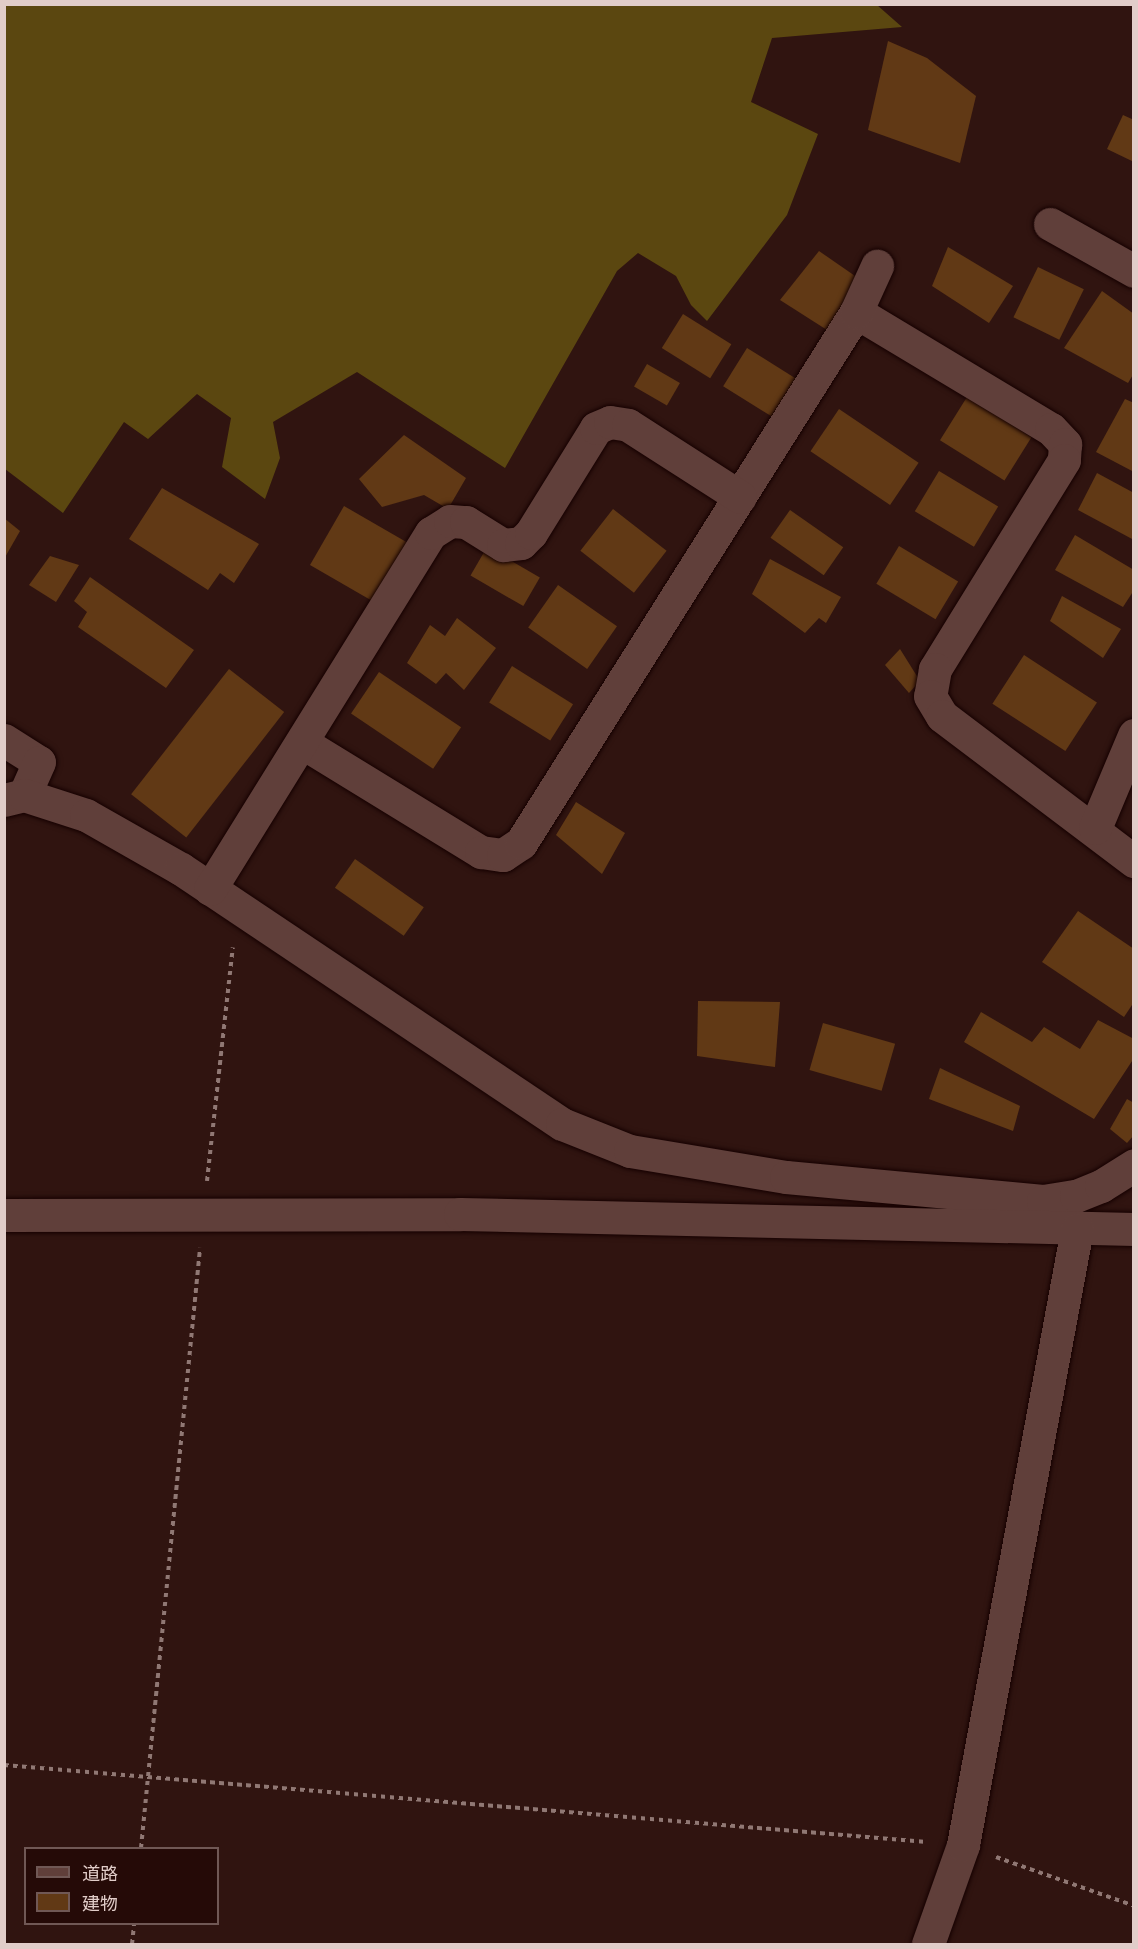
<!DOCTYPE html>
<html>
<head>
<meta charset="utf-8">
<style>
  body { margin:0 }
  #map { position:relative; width:1138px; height:1949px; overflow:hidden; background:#301410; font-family:Figtree,"Noto Sans JP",sans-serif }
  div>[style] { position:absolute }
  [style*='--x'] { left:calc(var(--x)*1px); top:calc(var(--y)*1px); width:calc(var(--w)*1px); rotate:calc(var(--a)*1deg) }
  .forest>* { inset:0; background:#5b4710 }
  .building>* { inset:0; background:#613915; transform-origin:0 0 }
  .path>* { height:4px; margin-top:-2px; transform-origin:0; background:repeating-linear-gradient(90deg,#907874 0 4.5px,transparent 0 9px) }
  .roads { filter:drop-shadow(0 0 2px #160101) drop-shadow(0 0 2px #160101) }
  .minor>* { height:33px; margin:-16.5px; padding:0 16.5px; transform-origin:16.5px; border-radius:16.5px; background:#603f3a }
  span { translate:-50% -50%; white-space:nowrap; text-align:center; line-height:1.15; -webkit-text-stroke:4.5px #250a07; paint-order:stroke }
  .frame { position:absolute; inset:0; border:6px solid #e1cdc9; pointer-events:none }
  .legend { position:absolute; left:24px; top:1847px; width:195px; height:78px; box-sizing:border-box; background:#250a07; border:2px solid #705855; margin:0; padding:8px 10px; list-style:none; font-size:18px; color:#e1cdc9 }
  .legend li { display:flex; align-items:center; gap:12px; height:30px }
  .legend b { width:30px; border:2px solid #705855 }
</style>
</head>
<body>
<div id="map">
  <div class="forest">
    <div style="clip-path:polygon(877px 5px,902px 27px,772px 38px,751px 102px,818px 134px,787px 215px,707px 321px,691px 305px,676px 276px,638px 253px,617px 271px,505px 468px,357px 372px,273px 422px,280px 458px,265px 499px,222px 467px,231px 418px,197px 394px,148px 439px,124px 422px,63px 513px,5px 469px,5px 5px)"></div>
  </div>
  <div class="building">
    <div style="clip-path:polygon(888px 41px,927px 58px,976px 96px,960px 163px,868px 130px)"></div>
    <div style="clip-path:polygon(1123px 115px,1134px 120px,1134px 162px,1107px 149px)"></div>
    <div style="clip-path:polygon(948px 247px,1013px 286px,989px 323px,932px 286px)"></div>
    <div style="clip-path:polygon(819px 251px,858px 278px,827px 330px,780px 300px)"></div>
    <div style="left:1038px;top:267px;width:51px;height:56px;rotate:26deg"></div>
    <div style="clip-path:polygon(1102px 291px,1134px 314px,1134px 373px,1128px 383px,1064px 348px)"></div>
    <div style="left:683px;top:314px;width:57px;height:40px;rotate:32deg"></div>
    <div style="left:747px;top:348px;width:57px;height:45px;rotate:32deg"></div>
    <div style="left:647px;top:364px;width:38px;height:26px;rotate:30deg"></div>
    <div style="left:967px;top:397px;width:76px;height:51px;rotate:32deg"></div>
    <div style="clip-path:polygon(1125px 399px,1134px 403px,1134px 472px,1096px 452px)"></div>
    <div style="left:839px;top:409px;width:96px;height:51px;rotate:34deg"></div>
    <div style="clip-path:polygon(404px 435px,466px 478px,448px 509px,424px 495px,382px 507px,359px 479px)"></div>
    <div style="left:939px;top:471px;width:69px;height:47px;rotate:31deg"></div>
    <div style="clip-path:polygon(1097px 473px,1134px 493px,1134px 540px,1078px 510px)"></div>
    <div style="clip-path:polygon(162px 488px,259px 544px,234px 583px,220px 573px,208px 590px,129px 539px)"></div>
    <div style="left:344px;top:506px;width:75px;height:68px;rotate:30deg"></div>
    <div style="left:613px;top:509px;width:68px;height:53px;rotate:38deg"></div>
    <div style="left:790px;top:510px;width:65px;height:34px;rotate:35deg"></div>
    <div style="clip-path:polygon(4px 518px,20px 531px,4px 559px)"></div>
    <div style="clip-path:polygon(1075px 535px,1134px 570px,1134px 590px,1123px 607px,1055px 570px)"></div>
    <div style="left:899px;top:546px;width:69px;height:44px;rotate:31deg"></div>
    <div style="left:487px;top:547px;width:61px;height:33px;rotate:30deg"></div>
    <div style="clip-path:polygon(50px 556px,79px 565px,56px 602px,29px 585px)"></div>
    <div style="clip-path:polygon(770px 559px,841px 597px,826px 623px,819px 618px,805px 633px,752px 594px)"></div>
    <div style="clip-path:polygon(90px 577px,194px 650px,166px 688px,78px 627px,87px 612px,74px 601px)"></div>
    <div style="left:558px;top:585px;width:72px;height:52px;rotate:35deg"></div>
    <div style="clip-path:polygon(1062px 596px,1121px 629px,1103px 658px,1050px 621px)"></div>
    <div style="clip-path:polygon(457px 618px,496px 648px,464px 690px,446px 673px,436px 684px,407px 663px,430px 625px,445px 636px)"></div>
    <div style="clip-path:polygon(900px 649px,920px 681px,909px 693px,885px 665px)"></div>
    <div style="left:1024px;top:655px;width:87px;height:58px;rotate:33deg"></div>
    <div style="left:512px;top:666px;width:72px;height:43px;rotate:32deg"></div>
    <div style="left:229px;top:669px;width:70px;height:159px;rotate:38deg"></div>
    <div style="left:379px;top:672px;width:99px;height:50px;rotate:34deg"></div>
    <div style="clip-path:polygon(576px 802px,625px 833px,602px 874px,556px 835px)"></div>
    <div style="left:355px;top:859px;width:84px;height:35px;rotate:35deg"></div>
    <div style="clip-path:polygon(1078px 911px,1134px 949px,1134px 1002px,1124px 1017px,1042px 962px)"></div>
    <div style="clip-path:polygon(698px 1001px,780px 1002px,775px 1067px,697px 1056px)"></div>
    <div style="clip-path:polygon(981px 1012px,1032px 1042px,1044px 1027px,1080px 1049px,1098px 1020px,1134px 1039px,1134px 1058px,1094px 1119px,964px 1042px)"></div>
    <div style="left:823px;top:1023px;width:75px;height:49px;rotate:16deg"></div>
    <div style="clip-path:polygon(940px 1068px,1020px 1106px,1013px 1131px,929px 1099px)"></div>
    <div style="clip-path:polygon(1127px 1099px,1134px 1103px,1134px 1135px,1127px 1143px,1110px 1129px)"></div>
  </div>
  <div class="path">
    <div style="--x:207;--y:1181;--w:235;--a:-83.7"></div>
    <div style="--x:4;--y:1765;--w:926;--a:4.77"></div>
    <div style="--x:141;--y:1848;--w:603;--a:-84.38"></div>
    <div style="--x:996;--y:1857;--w:146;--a:19.5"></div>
    <div style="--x:132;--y:1944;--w:20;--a:-84"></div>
  </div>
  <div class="roads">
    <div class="minor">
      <div style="--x:1050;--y:224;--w:96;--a:29.2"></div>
      <div style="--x:856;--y:312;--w:227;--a:31"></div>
      <div style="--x:1051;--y:429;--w:21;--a:47"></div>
      <div style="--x:1065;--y:444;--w:16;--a:94"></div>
      <div style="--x:1064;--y:460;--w:246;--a:121.7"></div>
      <div style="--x:935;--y:669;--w:27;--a:100"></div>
      <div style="--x:930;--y:696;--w:23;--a:59"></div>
      <div style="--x:942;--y:716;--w:241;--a:37.1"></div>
      <div style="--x:4;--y:740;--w:41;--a:32.2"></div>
      <div style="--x:39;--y:762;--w:36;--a:114"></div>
      <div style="--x:303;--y:743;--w:209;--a:31.5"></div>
      <div style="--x:481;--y:852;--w:22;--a:8"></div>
      <div style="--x:503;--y:855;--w:22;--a:-34"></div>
      <div style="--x:521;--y:843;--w:628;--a:-57.75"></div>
      <div style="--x:856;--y:312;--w:51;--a:-65.5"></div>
      <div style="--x:4;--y:800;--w:21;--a:-14"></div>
      <div style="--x:24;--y:795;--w:65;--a:17.9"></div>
      <div style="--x:86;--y:815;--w:109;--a:29.6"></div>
      <div style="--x:181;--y:869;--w:458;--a:33.8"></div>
      <div style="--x:562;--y:1124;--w:73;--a:21.7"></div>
      <div style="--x:630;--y:1151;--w:158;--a:9.5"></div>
      <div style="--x:786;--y:1177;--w:258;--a:5.3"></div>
      <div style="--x:1043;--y:1201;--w:33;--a:-9"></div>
      <div style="--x:1076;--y:1196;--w:27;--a:-22"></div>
      <div style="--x:1101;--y:1186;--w:39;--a:-32"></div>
      <div style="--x:1095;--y:828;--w:101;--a:-67.2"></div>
      <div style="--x:210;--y:889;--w:419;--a:-58.2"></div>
      <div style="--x:431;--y:533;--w:22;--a:-32"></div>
      <div style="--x:450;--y:521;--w:16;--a:4"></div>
      <div style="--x:466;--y:522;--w:44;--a:31.9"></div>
      <div style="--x:503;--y:545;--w:18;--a:-6"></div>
      <div style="--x:521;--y:543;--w:14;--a:-45"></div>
      <div style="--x:531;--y:533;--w:123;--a:-58.2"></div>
      <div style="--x:596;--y:428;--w:15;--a:-23"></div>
      <div style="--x:610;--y:422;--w:18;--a:9"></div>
      <div style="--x:628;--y:425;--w:133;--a:32.7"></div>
      <div style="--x:4;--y:1215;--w:456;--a:-0.1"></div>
      <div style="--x:460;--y:1214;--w:674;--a:1.27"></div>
      <div style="--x:928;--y:1944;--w:105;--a:-70.5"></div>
      <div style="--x:963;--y:1845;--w:626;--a:-79.52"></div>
    </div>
  </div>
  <div class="frame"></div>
  <ul class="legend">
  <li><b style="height:8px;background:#603f3a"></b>道路</li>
  <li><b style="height:16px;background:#613915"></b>建物</li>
  </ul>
</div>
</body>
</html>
